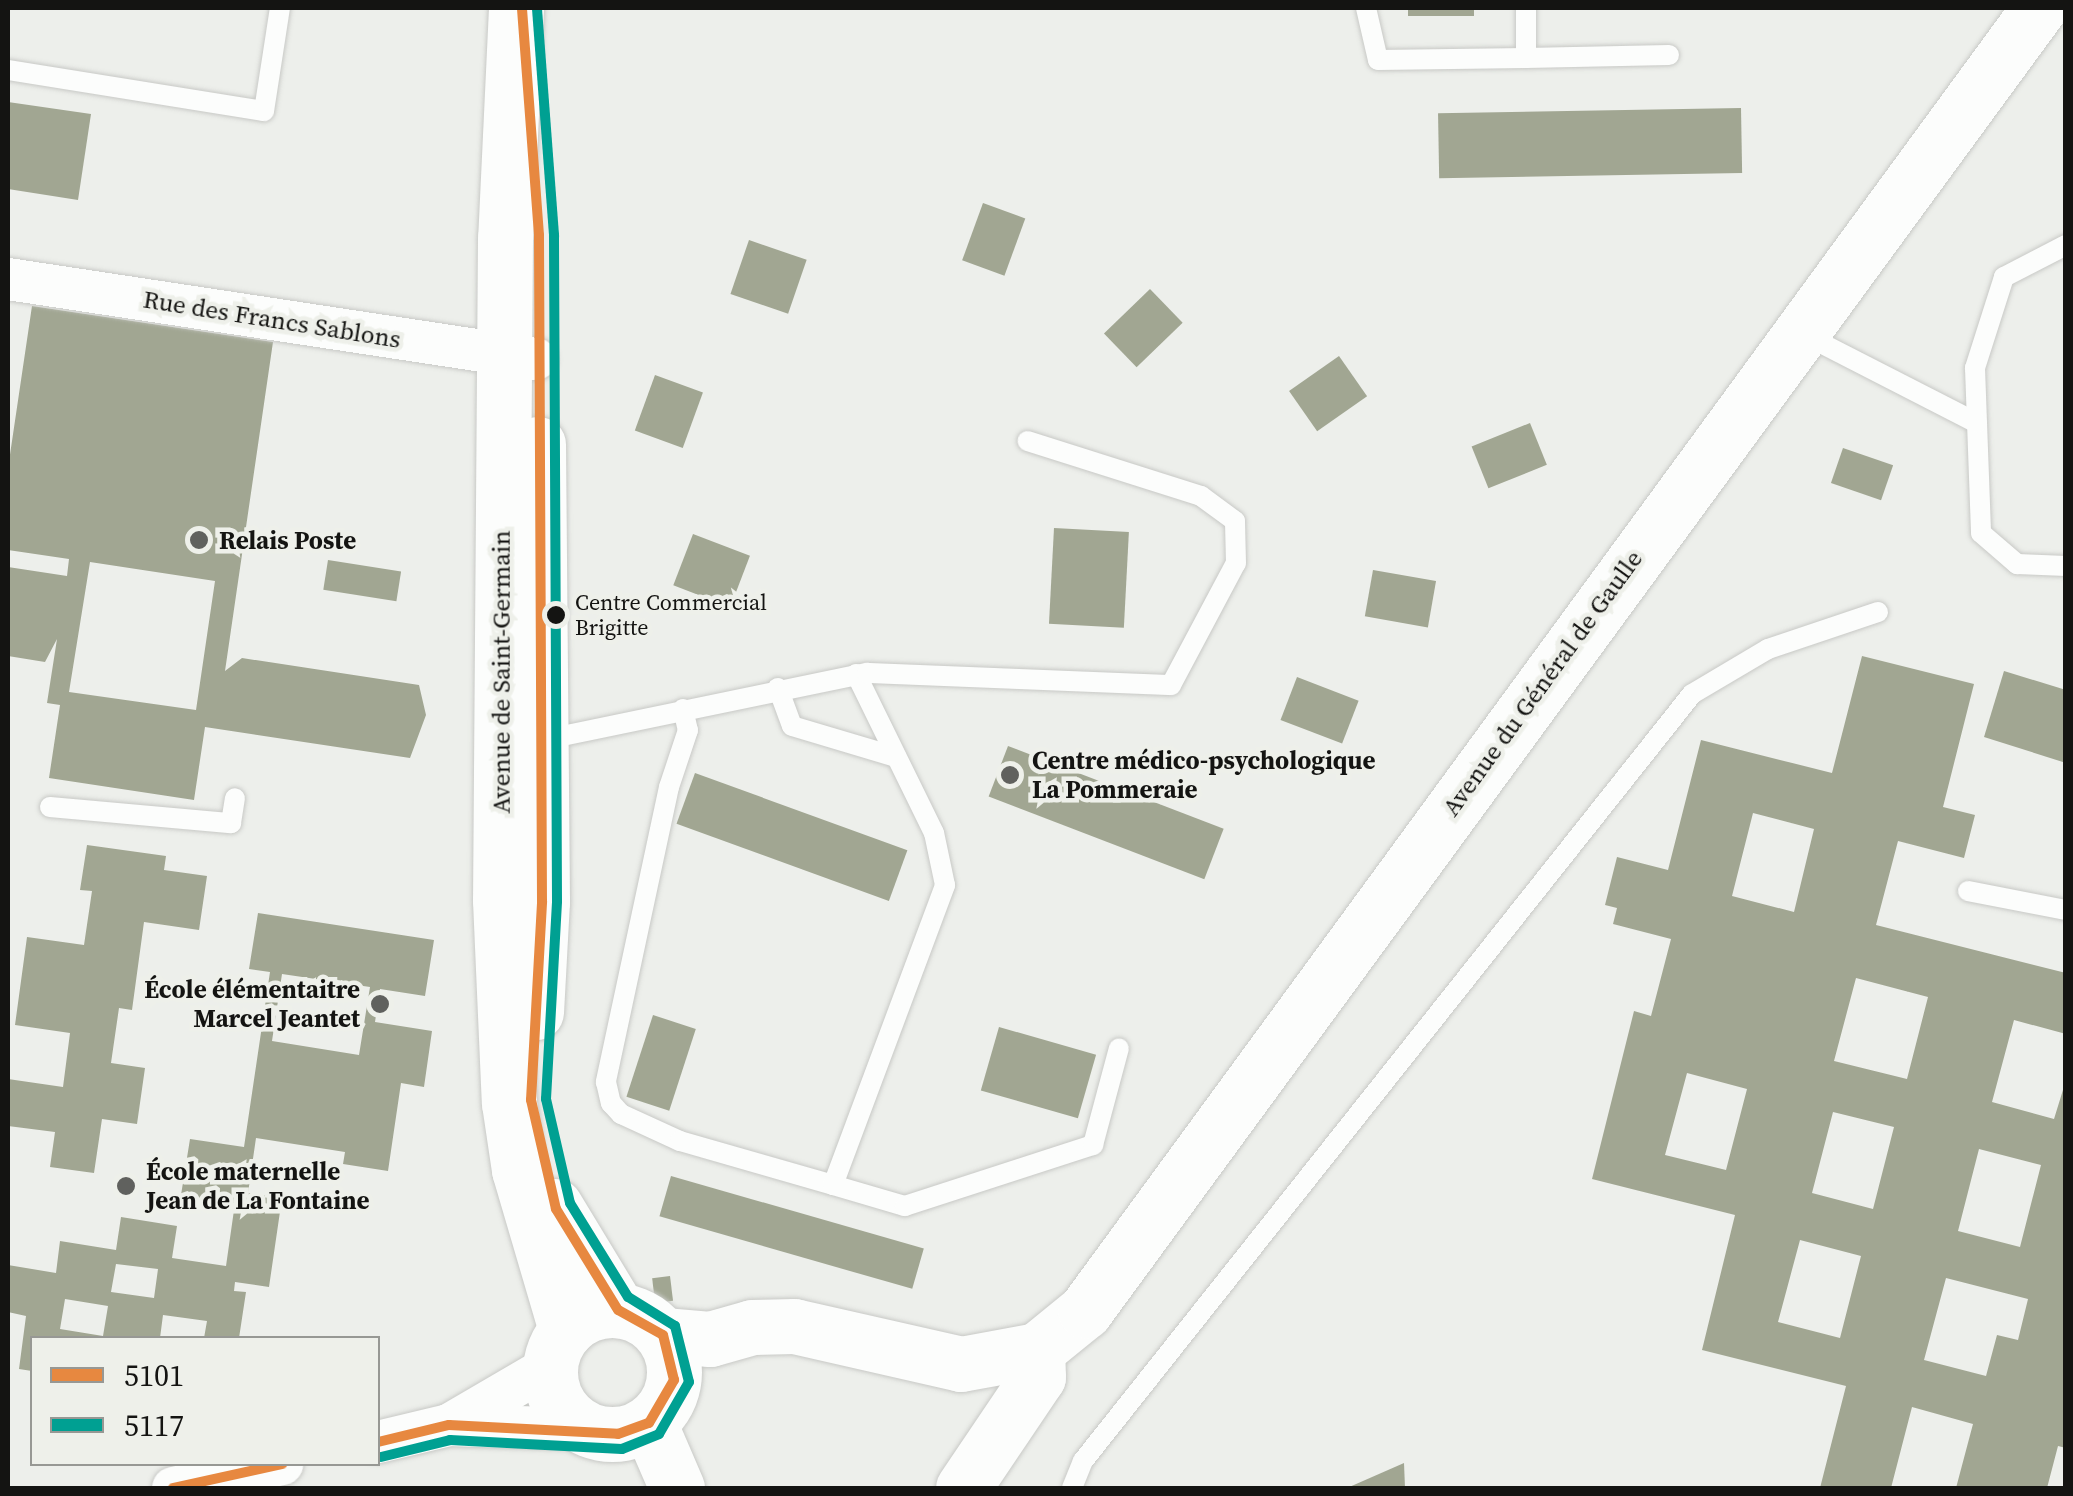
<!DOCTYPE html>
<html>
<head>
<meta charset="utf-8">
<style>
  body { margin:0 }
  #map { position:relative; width:2073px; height:1496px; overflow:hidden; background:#edefeb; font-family:"Source Serif 4",serif }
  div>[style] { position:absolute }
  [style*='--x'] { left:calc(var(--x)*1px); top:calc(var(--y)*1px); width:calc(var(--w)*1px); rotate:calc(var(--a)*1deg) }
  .building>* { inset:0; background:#a1a692; transform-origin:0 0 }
  .roads { filter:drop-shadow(0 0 2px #c8c9c6) drop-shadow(0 0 2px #c8c9c6) }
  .lane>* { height:20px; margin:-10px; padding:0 10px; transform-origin:10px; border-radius:10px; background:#fcfdfc }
  .street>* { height:42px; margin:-21px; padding:0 21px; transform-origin:21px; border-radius:21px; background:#fcfdfc }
  .secondary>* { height:55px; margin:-27.5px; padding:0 27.5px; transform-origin:27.5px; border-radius:27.5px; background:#fcfdfc }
  .secondary>.ring { margin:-27.5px; padding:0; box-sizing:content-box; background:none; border:55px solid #fcfdfc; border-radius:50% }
  .bus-1>* { height:10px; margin:-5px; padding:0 5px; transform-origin:5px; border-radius:5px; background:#e78840 }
  .bus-2>* { height:10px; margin:-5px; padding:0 5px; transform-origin:5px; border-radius:5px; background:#00a092 }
  .dots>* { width:28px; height:28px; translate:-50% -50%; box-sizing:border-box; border:5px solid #eef0ea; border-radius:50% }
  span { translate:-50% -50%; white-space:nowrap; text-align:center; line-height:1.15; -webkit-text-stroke:9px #eef0ea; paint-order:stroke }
  .bus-label { font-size:22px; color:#141412 }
  .left { translate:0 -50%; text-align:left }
  .street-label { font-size:25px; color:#141412 }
  .poi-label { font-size:25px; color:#141412; font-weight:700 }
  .right { translate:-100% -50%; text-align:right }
  .frame { position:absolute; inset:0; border:10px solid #141412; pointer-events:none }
  .legend { position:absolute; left:30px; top:1336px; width:350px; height:130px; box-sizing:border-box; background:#eef0ea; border:2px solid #979894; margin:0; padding:12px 18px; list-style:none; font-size:30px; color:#141412 }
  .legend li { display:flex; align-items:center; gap:20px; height:50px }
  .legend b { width:50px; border:2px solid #979894 }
</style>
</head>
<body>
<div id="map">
  <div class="building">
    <div style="left:1408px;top:8px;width:66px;height:8px"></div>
    <div style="clip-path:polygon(8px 102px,91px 114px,78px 200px,8px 189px)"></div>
    <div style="left:1741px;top:108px;width:65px;height:303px;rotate:89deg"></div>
    <div style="left:983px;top:203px;width:45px;height:61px;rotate:20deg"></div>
    <div style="left:749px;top:240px;width:61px;height:57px;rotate:19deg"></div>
    <div style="left:1150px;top:289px;width:47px;height:64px;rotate:46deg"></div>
    <div style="clip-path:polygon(evenodd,32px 306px,273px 342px,225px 671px,242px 658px,419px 685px,426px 715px,410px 758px,205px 727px,194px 800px,49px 778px,60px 705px,47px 703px,57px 639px,45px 662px,8px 656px,8px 567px,67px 576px,69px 559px,8px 550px,8px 468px,32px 306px,90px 562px,215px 581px,196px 710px,69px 692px,90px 562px)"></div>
    <div style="left:1339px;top:356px;width:49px;height:61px;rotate:55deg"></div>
    <div style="left:655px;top:375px;width:51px;height:59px;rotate:20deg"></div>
    <div style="left:1530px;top:423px;width:45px;height:63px;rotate:68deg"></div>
    <div style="left:1843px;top:448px;width:53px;height:37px;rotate:19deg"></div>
    <div style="left:1054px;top:528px;width:75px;height:96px;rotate:3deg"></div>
    <div style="left:693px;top:534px;width:61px;height:55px;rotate:21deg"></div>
    <div style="left:328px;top:560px;width:74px;height:30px;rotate:9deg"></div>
    <div style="left:1373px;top:570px;width:64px;height:47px;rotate:10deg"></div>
    <div style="clip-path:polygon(evenodd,1862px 656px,1974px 684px,1943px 807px,1975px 815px,1964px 858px,1898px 841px,1876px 925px,2066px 973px,2066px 1034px,2014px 1020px,1992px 1102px,2054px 1119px,2066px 1080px,2066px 1448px,2058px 1446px,2047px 1488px,1956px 1488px,1973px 1424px,1912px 1407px,1891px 1488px,1820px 1488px,1846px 1386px,1702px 1350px,1735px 1215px,1592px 1179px,1634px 1011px,1651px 1016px,1671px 939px,1613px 924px,1617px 908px,1605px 905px,1617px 857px,1668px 870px,1701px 740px,1832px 773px,1862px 656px,1753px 813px,1814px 829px,1794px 912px,1732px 896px,1753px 813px,1862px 656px,1856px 978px,1928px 997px,1907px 1079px,1834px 1061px,1856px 978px,1862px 656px,1687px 1073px,1747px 1089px,1726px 1170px,1665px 1155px,1687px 1073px,1862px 656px,1833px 1112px,1894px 1127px,1873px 1209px,1812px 1193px,1833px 1112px,1862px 656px,1979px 1149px,2041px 1165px,2020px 1247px,1958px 1231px,1979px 1149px,1862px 656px,1800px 1240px,1861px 1256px,1840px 1338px,1778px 1322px,1800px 1240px,1862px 656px,1946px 1278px,2028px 1299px,2018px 1340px,1997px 1335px,1986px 1376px,1924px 1360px,1946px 1278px)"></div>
    <div style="clip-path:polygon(2004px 671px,2066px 690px,2066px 763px,1984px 737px)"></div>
    <div style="left:1297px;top:677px;width:66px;height:46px;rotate:21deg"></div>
    <div style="left:1008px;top:746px;width:231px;height:54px;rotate:21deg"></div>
    <div style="left:695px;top:773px;width:226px;height:54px;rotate:20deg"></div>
    <div style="clip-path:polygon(87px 845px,166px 856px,164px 870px,207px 876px,199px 930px,144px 922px,132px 1010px,119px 1008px,111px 1063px,145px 1068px,137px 1124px,102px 1119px,94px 1173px,50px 1167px,55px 1132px,8px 1126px,8px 1079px,63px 1087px,70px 1033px,15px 1025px,27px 937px,84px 945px,92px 891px,80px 890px)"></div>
    <div style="clip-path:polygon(evenodd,258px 913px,434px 940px,425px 996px,380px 989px,375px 1022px,432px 1031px,424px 1087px,401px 1083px,388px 1171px,343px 1164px,345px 1152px,256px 1138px,248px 1193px,282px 1198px,269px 1287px,235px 1282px,234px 1291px,246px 1292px,239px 1338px,204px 1338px,207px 1321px,163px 1315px,160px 1338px,32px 1338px,32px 1371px,19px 1369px,26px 1316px,8px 1312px,8px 1265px,56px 1273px,60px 1241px,116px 1250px,121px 1217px,177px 1226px,172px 1258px,226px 1266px,235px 1203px,181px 1195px,190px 1139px,244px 1147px,270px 972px,249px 969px,258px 913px,282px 974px,370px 987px,359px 1055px,272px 1041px,282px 974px,258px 913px,116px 1264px,158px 1269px,154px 1298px,111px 1292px,116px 1264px,258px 913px,65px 1299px,108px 1306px,103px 1336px,60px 1329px,65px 1299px)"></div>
    <div style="left:653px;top:1015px;width:45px;height:86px;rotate:18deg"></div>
    <div style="left:999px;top:1027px;width:101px;height:66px;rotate:16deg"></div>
    <div style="left:671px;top:1176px;width:263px;height:42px;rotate:16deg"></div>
    <div style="left:670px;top:1276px;width:25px;height:18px;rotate:83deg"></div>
    <div style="clip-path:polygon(1404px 1463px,1405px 1488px,1347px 1488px)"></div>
  </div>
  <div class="roads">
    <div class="lane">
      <div style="--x:1366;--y:8;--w:53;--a:77"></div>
      <div style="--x:1378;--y:60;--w:148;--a:-0.8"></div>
      <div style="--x:1526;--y:8;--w:50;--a:90"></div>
      <div style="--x:1526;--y:58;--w:143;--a:-1.2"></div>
      <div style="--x:8;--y:70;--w:259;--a:9.1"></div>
      <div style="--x:264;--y:111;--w:104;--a:-81.2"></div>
      <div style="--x:2066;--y:245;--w:70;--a:152.7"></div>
      <div style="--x:2004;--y:277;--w:96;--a:107.7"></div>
      <div style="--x:1975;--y:368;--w:165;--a:87.9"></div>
      <div style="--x:1981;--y:533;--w:48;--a:40.7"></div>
      <div style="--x:2017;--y:564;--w:49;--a:2.3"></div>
      <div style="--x:1805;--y:335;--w:193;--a:27.1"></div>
      <div style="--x:778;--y:688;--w:40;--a:69.8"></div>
      <div style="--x:792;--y:726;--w:109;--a:16.6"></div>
      <div style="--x:683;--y:709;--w:22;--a:77"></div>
      <div style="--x:688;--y:730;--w:60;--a:108.4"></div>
      <div style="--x:669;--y:787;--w:302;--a:102.1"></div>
      <div style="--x:606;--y:1082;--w:22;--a:77"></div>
      <div style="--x:611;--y:1103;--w:15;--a:48"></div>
      <div style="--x:621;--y:1114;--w:65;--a:24.6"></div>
      <div style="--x:680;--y:1141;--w:159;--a:16"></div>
      <div style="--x:833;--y:1185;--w:320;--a:-69.5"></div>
      <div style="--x:945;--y:885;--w:53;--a:-101.9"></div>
      <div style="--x:934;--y:833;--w:177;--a:-116.1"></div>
      <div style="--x:543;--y:740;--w:331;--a:-11.7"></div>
      <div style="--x:867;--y:673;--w:304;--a:2.3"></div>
      <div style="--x:1171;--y:685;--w:138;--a:-62"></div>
      <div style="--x:1236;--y:563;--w:42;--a:-91.4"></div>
      <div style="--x:1235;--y:521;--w:42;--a:-143.7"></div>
      <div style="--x:1201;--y:496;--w:182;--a:-162.4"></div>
      <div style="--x:50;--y:807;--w:182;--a:5.1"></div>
      <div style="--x:231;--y:823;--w:25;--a:-81"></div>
      <div style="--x:1968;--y:891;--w:100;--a:11"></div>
      <div style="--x:833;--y:1185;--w:75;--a:16.3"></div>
      <div style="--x:905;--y:1206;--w:198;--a:-18"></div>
      <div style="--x:1093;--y:1145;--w:100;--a:-75"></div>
      <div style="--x:1072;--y:1488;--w:29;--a:-68"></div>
      <div style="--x:1083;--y:1461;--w:979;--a:-51.55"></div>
      <div style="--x:1692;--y:694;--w:88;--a:-30.6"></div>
      <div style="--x:1768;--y:649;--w:116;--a:-18.6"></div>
    </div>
    <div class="street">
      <div style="--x:8;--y:279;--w:534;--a:8.62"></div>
      <div style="--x:449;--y:1425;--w:117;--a:-30.3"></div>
      <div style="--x:378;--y:1442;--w:73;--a:-13.5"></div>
      <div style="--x:449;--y:1425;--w:137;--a:1.7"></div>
      <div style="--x:173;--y:1488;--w:112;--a:-12.4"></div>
    </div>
    <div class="secondary">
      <div style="--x:516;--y:8;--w:230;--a:92.7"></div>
      <div style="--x:505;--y:238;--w:662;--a:90.43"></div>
      <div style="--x:500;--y:900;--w:203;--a:87.5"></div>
      <div style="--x:509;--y:1103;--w:68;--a:81.5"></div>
      <div style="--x:519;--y:1170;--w:167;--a:73.6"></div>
      <div style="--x:536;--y:1012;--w:111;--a:-86.9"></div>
      <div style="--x:542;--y:901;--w:457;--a:-90.5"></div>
      <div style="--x:555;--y:1206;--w:122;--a:58.8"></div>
      <div class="ring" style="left:550px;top:1310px;width:69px;height:69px"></div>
      <div style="--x:663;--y:1335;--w:47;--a:4.9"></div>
      <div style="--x:710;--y:1339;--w:44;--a:-15.9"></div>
      <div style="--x:752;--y:1327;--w:42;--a:-1.4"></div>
      <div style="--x:794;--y:1326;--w:171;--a:12.8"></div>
      <div style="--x:961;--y:1364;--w:77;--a:-10.4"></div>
      <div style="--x:1037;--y:1350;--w:62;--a:-39.1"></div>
      <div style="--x:1085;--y:1311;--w:1615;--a:-53.79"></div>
      <div style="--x:649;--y:1423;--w:71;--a:66.7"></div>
      <div style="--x:963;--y:1488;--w:134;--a:-56"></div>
      <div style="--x:1038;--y:1377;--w:27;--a:-92"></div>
    </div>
  </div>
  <div class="bus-1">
    <div style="--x:378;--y:1442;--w:73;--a:-13.5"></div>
    <div style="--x:449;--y:1425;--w:169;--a:3"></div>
    <div style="--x:618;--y:1434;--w:33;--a:-20"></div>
    <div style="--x:649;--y:1423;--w:50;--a:-59.8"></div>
    <div style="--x:674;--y:1380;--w:46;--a:-103.7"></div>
    <div style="--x:663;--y:1335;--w:51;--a:-150.9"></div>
    <div style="--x:618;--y:1310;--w:119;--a:-121.5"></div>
    <div style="--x:556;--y:1209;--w:112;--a:-102.9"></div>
    <div style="--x:531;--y:1100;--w:199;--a:-86.8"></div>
    <div style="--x:542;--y:901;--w:666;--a:-90.26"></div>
    <div style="--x:539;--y:235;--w:228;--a:-94.3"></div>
    <div style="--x:173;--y:1488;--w:112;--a:-12.4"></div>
  </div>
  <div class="bus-2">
    <div style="--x:381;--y:1457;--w:71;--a:-13.8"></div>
    <div style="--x:450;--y:1440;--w:172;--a:3"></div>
    <div style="--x:622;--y:1449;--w:40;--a:-22"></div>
    <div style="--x:659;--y:1434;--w:60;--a:-60"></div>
    <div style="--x:689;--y:1382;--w:58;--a:-104"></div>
    <div style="--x:675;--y:1326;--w:55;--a:-148.3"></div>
    <div style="--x:628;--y:1297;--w:110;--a:-121.7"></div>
    <div style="--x:570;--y:1203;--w:107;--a:-103"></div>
    <div style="--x:546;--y:1099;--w:198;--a:-86.8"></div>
    <div style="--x:557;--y:901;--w:666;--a:-90.26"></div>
    <div style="--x:554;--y:235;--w:228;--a:-94.3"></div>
  </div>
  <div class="dots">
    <div style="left:199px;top:540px;background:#60615e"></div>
    <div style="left:556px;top:615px;background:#141412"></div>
    <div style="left:1010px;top:775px;background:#60615e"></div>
    <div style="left:380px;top:1004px;background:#60615e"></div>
    <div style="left:126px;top:1186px;background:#60615e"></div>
  </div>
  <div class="bus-label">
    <span class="left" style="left:575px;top:615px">Centre Commercial<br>Brigitte</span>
  </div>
  <div class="street-label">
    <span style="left:272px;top:319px;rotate:9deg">Rue des Francs Sablons</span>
    <span style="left:501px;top:672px;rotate:-90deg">Avenue de Saint-Germain</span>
    <span style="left:1542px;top:683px;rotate:-54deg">Avenue du Général de Gaulle</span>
  </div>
  <div class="poi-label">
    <span class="left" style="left:219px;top:540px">Relais Poste</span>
    <span class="left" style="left:1032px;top:775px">Centre médico-psychologique<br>La Pommeraie</span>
    <span class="right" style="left:360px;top:1004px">École élémentaitre<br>Marcel Jeantet</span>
    <span class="left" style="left:146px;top:1186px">École maternelle<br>Jean de La Fontaine</span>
  </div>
  <div class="frame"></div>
  <ul class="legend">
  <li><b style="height:12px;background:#e78840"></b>5101</li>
  <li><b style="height:12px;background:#00a092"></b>5117</li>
  </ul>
</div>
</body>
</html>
